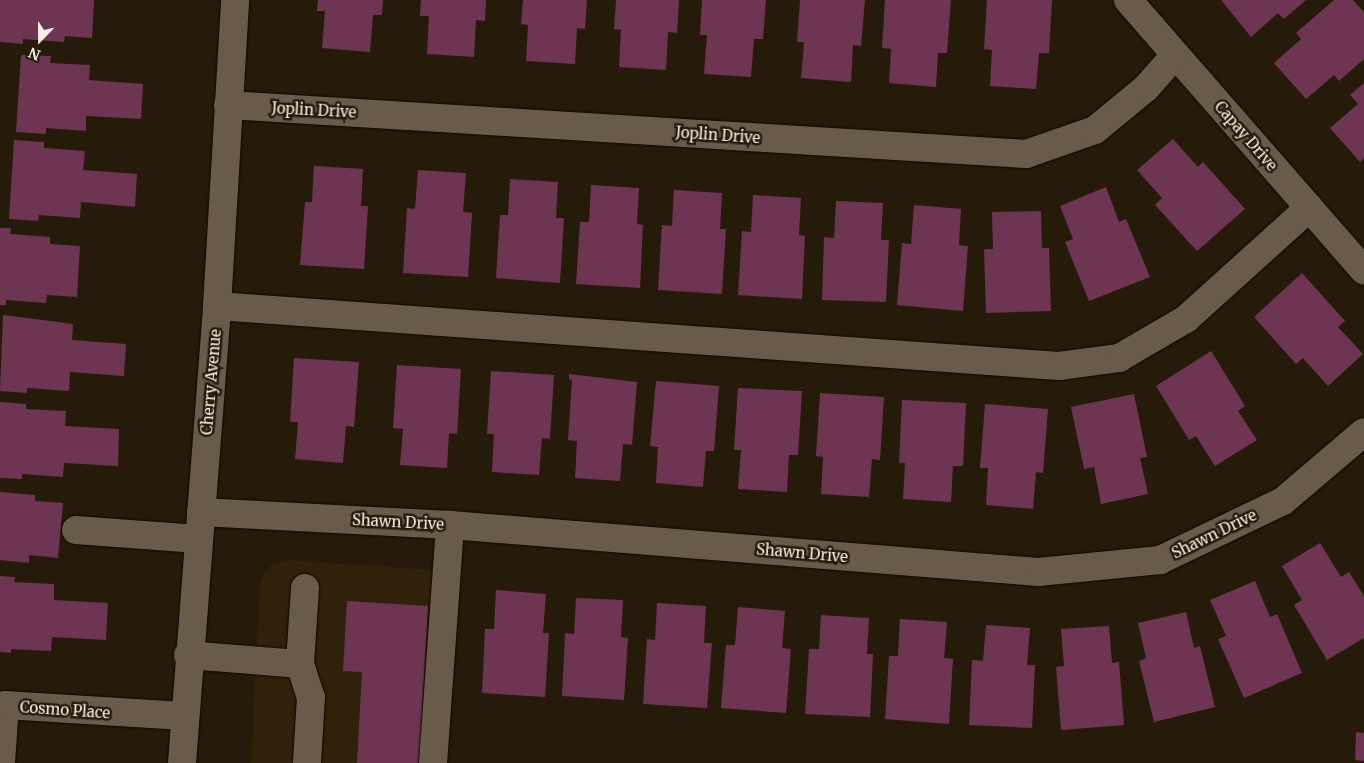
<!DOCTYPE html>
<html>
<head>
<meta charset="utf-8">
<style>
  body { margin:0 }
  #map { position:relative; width:1364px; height:763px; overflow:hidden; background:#261b0b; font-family:Merriweather,serif }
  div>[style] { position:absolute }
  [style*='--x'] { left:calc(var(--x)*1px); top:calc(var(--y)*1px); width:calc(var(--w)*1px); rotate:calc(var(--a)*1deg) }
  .built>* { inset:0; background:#30210a }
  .building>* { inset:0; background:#6d3551 }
  .roads { filter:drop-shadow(0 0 1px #0f0600) drop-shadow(0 0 1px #0f0600) }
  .minor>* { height:28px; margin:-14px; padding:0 14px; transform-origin:14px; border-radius:14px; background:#695b4a }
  span { translate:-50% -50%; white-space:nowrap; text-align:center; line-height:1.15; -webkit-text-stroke:5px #261b0b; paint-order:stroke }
  .street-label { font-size:15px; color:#f7efe5 }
  .north { position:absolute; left:15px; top:15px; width:50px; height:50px; -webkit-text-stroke:4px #261b0b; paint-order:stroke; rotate:202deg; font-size:14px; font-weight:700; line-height:20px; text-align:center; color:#f7efe5 }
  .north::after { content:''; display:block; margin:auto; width:18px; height:22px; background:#f7efe5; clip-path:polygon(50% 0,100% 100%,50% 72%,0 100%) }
</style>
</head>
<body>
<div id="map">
  <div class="built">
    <div style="clip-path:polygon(287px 560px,460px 572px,448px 763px,251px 763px,260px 582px,271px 565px)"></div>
  </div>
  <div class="building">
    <div style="clip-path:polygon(0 0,94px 0,92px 38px,65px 36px,64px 42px,23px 39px,23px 44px,0 42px)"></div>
    <div style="clip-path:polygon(318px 0,383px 0,382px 15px,373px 15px,370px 52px,322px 48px,325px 11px,317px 11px)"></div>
    <div style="clip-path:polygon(421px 0,486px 0,485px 21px,476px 20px,474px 57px,427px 54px,429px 16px,420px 16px)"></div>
    <div style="clip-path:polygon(523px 0,587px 0,585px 29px,577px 28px,575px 64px,526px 61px,528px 25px,521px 24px)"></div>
    <div style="clip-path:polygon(616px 0,679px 0,677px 33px,668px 32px,666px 70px,619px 67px,621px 30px,614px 29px)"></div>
    <div style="clip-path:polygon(702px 0,766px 0,763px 39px,754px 39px,751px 77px,704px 74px,707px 35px,700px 35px)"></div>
    <div style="clip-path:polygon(800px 0,865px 0,861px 46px,853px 45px,851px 82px,801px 78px,804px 42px,797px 42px)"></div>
    <div style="clip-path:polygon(885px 0,951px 0,947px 53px,938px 53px,936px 87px,889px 83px,891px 49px,882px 48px)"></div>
    <div style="clip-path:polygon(987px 0,1052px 0,1049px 53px,1039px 53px,1036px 89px,990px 86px,992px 50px,984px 49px)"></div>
    <div style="clip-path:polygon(1221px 0,1306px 0,1284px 19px,1278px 13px,1251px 37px)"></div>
    <div style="clip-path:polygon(1334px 0,1353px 0,1364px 12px,1364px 59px,1339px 81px,1334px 75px,1306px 99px,1274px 63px,1301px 39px,1296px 33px)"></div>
    <div style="clip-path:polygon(21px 55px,51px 56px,50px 63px,90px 65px,89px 80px,143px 84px,141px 119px,86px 116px,86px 131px,46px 128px,46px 134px,16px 132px)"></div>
    <div style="clip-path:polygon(1364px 83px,1364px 158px,1360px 162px,1330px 128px,1358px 104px,1350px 95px)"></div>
    <div style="clip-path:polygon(1173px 139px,1198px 167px,1203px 162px,1245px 209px,1197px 251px,1155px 205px,1162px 198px,1137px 170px)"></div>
    <div style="clip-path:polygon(14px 140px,44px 142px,44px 148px,85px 151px,83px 170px,137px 174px,135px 207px,81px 202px,80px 218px,39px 215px,38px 221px,9px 219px)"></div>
    <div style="clip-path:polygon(314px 166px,363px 169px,361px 206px,368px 206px,364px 269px,300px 265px,305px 202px,312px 202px)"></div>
    <div style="clip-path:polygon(418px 170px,466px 173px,463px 212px,472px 213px,468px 277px,403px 273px,407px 208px,415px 209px)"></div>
    <div style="clip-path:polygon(510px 179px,558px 182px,556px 218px,564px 218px,560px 283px,496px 278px,500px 215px,508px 215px)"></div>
    <div style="clip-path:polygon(591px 185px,639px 188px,637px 224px,643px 225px,640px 288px,576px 284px,580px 222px,589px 222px)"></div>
    <div style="clip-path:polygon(1106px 187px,1119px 222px,1126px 219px,1150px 277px,1089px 301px,1065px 242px,1073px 239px,1060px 206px)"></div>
    <div style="clip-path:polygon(674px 190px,722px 193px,720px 229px,726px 229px,722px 294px,658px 290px,662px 225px,672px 226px)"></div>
    <div style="clip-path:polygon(753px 195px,801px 198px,799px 235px,805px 236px,802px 299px,738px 295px,742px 231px,751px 232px)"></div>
    <div style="clip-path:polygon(836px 201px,883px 203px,881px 240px,889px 240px,886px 302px,822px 300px,824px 237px,834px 238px)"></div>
    <div style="clip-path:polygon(914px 205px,961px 209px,959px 245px,968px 246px,963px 311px,897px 305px,902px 243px,911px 244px)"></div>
    <div style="clip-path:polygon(1041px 211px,1042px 248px,1049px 248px,1051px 311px,986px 313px,984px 249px,993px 249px,992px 212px)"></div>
    <div style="clip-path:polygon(0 228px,11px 228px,10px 234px,50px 237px,50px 244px,80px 246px,77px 297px,47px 295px,46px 303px,6px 300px,6px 305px,0 305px)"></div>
    <div style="clip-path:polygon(1302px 273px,1345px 321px,1338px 327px,1363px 354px,1328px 386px,1303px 358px,1296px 364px,1254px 317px)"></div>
    <div style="clip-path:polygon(3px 315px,73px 324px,72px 340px,126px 344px,124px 376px,70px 372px,69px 391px,27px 388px,27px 393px,0 391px)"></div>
    <div style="clip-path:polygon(1211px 351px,1245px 406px,1238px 411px,1257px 440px,1215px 466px,1196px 436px,1189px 440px,1156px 386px)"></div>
    <div style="clip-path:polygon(294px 358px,359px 362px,354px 427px,346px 426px,343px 463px,295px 459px,298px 422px,290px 422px)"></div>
    <div style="clip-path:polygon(397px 365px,461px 369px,457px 434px,449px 433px,447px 468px,400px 465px,403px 429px,393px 428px)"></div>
    <div style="clip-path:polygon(491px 371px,554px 375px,550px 439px,542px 438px,539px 475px,492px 472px,494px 434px,487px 434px)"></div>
    <div style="clip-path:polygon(569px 374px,637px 382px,632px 445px,623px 444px,620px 481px,575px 478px,577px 441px,568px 440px,572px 380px,569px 379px)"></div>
    <div style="clip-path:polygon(656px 381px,719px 386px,714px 451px,706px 451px,703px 487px,656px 483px,658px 447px,650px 446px)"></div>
    <div style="clip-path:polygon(738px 388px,802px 391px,798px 455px,789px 455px,787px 492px,738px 489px,741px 450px,734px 450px)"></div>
    <div style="clip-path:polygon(820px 393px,884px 397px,880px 460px,872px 459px,869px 497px,821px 494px,823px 457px,816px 456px)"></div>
    <div style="clip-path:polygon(1134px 394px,1147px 457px,1140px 458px,1148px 494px,1101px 504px,1094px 467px,1084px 469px,1071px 407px)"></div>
    <div style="clip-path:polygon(902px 400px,966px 403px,963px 466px,953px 466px,951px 502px,903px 499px,905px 463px,899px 463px)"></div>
    <div style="clip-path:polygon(0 402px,26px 404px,26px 409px,66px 411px,65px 426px,119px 429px,118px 466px,64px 463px,63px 477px,22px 474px,22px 479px,0 478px)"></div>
    <div style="clip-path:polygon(985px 404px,1048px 409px,1043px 473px,1036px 472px,1033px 509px,986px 505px,988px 468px,980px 468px)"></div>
    <div style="clip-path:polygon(0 492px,35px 495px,35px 501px,63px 503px,58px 558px,29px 555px,29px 563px,0 560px)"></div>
    <div style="clip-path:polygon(1320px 543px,1341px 577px,1349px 572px,1364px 596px,1364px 638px,1327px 660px,1294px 605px,1302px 600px,1282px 566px)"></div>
    <div style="clip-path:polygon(0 576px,15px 577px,14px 582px,54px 584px,54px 600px,108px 603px,106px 640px,52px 637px,51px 651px,11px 649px,11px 653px,0 652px)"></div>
    <div style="clip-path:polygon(1255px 581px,1270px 617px,1277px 614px,1302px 673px,1244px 698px,1218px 639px,1226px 636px,1210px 600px)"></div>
    <div style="clip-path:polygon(496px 590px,546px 594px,543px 633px,549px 633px,545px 697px,482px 693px,485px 629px,494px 629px)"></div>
    <div style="clip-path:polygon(576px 598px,623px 600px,621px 637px,628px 638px,624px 700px,562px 696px,565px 633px,574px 634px)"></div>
    <div style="clip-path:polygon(347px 601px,428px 606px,419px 763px,357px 763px,362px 672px,343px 671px)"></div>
    <div style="clip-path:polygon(657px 603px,706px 606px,704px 643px,712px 643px,707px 708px,643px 704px,647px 639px,655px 640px)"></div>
    <div style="clip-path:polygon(738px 607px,785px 611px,782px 648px,791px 649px,786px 713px,721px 708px,726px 645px,735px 645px)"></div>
    <div style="clip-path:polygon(1186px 612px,1194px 648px,1200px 646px,1215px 707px,1154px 722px,1139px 661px,1146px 658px,1138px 623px)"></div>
    <div style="clip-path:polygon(821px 615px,869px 618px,867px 654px,873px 654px,870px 717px,805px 714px,809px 649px,819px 649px)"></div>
    <div style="clip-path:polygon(900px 619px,947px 622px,944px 658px,953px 659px,949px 724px,885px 719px,889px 656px,898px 656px)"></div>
    <div style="clip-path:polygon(986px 625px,1030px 628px,1027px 665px,1035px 665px,1032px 728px,969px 725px,972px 660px,983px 661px)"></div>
    <div style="clip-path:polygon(1109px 626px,1112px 663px,1119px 662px,1124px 725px,1061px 730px,1056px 667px,1064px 666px,1061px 629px)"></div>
    <div style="clip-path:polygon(1356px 732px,1364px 733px,1364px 761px,1355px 760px)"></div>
  </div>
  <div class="roads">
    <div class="minor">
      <div style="--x:1128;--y:0;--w:359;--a:48.9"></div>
      <div style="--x:228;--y:105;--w:800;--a:3.51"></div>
      <div style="--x:1026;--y:154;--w:73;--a:-19.2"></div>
      <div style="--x:1095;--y:130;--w:66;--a:-39.5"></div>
      <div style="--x:1146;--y:88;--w:44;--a:-48.7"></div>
      <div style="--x:217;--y:306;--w:844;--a:4.08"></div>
      <div style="--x:1059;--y:366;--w:61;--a:-7.6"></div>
      <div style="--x:1119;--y:358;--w:78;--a:-30.2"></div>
      <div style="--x:1186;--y:319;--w:166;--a:-42.1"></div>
      <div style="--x:201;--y:512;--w:249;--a:3"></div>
      <div style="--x:450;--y:525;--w:590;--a:4.57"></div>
      <div style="--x:1038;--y:572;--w:123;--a:-5.6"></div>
      <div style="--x:1160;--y:560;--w:136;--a:-25.6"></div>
      <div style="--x:1283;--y:501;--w:106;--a:-40.4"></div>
      <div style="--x:76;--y:530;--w:122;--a:4.2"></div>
      <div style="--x:305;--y:588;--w:76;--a:93.8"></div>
      <div style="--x:300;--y:664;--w:35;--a:72"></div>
      <div style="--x:311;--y:697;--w:66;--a:93.5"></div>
      <div style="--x:188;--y:655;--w:112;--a:4.6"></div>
      <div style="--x:1;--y:763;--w:58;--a:-86.1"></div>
      <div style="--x:5;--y:705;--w:179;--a:3.5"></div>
      <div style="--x:182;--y:763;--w:458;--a:-85.6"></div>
      <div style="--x:217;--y:306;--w:307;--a:-86.6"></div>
      <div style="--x:433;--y:763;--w:239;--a:-85.9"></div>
    </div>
  </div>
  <div class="street-label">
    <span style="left:314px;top:110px;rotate:3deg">Joplin Drive</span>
    <span style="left:718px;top:135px;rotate:4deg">Joplin Drive</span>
    <span style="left:1246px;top:136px;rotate:49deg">Capay Drive</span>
    <span style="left:211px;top:382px;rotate:-85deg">Cherry Avenue</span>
    <span style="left:398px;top:522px;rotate:3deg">Shawn Drive</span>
    <span style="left:1214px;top:534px;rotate:-26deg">Shawn Drive</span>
    <span style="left:802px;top:553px;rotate:5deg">Shawn Drive</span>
    <span style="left:65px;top:710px;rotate:4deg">Cosmo Place</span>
  </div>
  <div class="north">N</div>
</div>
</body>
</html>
